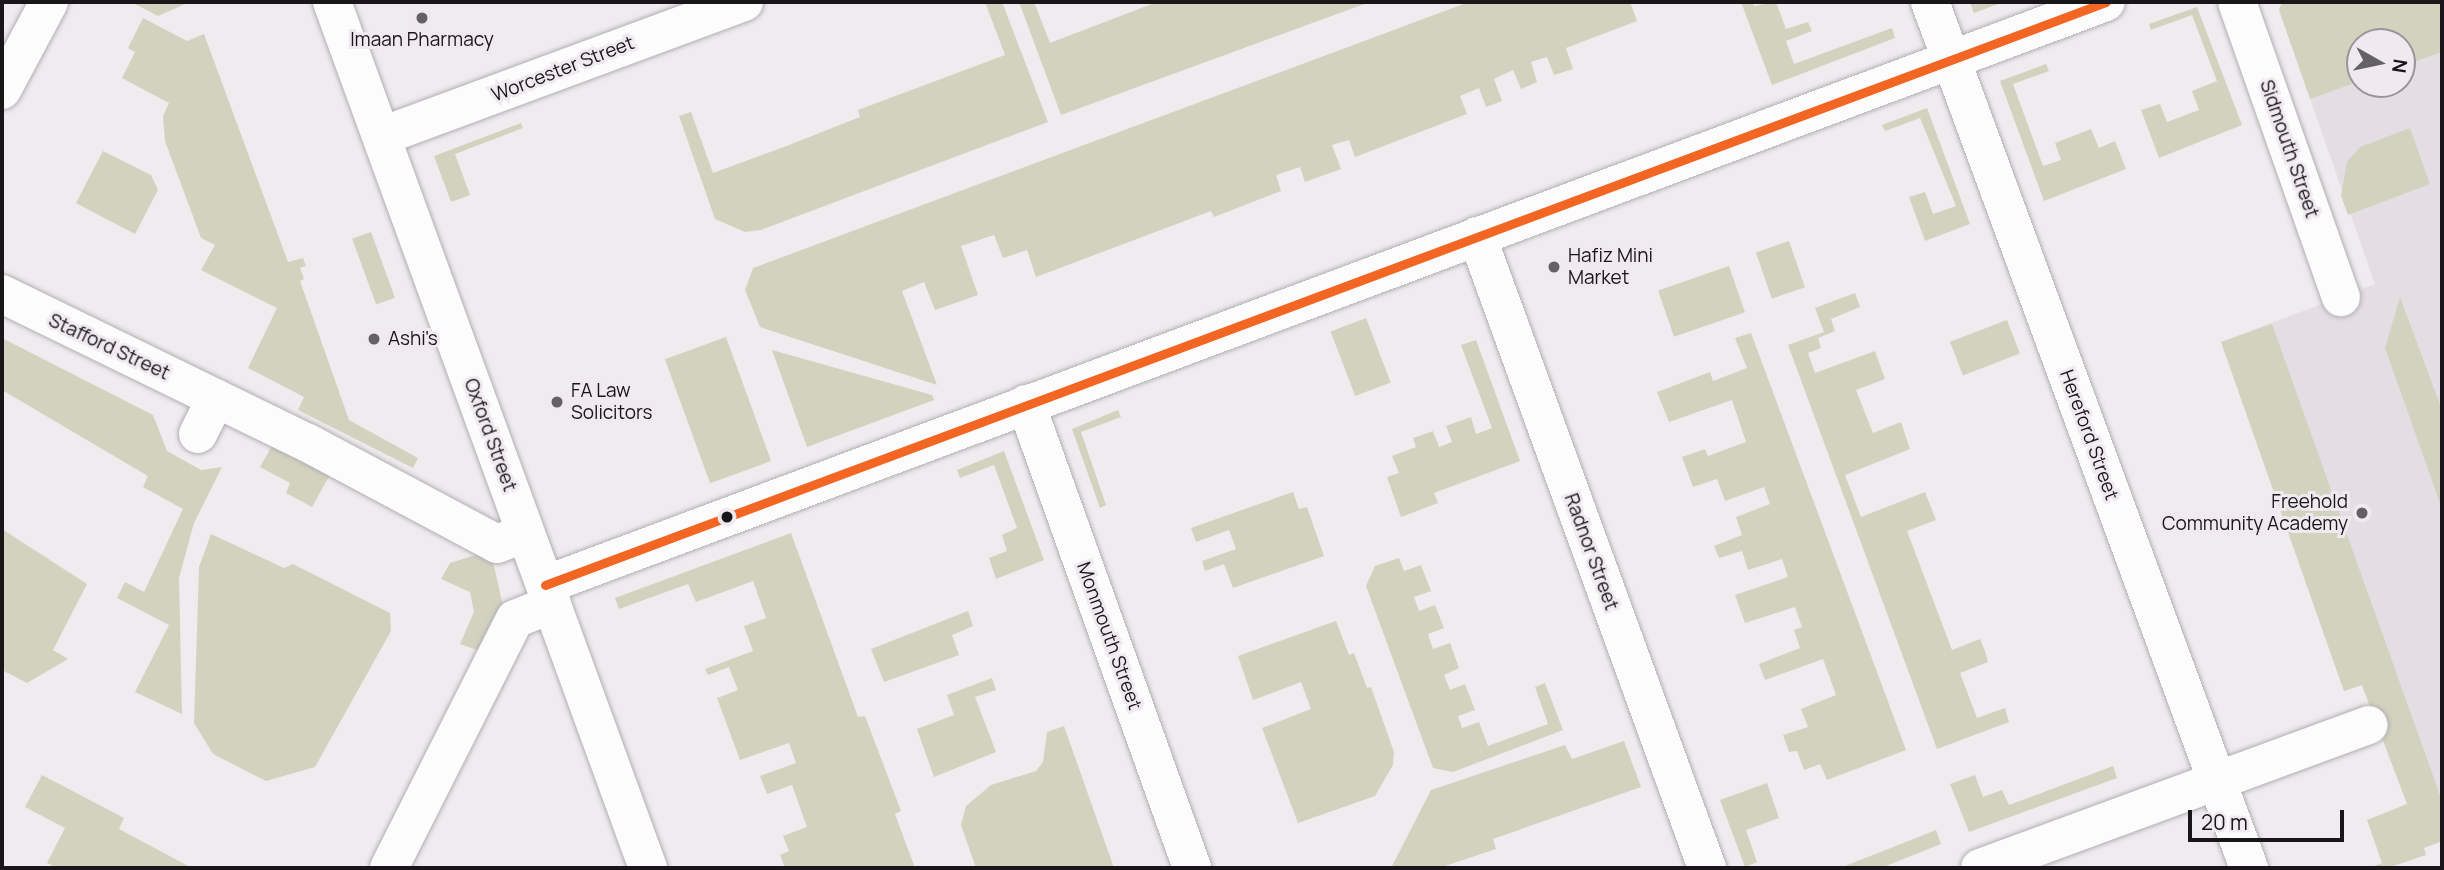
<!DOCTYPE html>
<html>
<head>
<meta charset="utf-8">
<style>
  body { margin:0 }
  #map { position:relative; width:2444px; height:870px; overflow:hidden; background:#efebef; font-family:Manrope,sans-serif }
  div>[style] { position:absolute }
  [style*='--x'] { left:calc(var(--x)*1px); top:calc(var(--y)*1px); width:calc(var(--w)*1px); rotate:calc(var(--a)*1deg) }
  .built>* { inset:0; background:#e4dde4 }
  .green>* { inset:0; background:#d2d3bf; transform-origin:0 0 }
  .roads { filter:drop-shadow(0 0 2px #b1afb1) drop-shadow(0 0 2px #b1afb1) }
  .street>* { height:38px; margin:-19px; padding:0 19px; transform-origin:19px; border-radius:19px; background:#fdfcfd }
  .secondary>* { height:38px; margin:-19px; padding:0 19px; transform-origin:19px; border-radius:19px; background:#fdfcfd }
  .bus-1>* { height:9px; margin:-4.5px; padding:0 4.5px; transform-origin:4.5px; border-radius:4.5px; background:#f26522 }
  .dots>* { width:19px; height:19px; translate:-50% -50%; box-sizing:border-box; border:4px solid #f0eaf0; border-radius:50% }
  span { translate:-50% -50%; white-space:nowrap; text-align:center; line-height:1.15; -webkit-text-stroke:6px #f0eaf0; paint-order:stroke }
  .poi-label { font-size:19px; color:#181618 }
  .left { translate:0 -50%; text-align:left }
  .right { translate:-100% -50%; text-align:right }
  .street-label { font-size:19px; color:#181618 }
  .frame { position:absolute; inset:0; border:4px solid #181618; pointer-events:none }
  .north { position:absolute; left:2346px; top:28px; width:70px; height:70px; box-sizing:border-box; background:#f0eaf0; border:2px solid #9a959a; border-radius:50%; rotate:99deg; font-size:19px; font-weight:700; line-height:28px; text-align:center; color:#181618 }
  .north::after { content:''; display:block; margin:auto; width:24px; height:32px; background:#636163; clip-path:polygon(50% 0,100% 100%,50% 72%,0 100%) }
  .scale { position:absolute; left:2188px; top:810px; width:156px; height:32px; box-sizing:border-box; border:4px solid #181618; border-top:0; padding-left:9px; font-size:21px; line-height:24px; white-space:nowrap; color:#181618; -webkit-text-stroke:5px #f0eaf0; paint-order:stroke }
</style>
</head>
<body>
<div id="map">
  <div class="built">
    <div style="clip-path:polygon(evenodd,2282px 2px,2442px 2px,2442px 841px,2424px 848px,2362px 685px,2344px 691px,2221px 342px,2375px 284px,2279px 10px,2282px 2px,2360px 42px,2402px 42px,2402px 84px,2360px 84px,2360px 42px)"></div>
  </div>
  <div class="green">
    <div style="clip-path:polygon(131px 2px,190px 2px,158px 16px)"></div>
    <div style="clip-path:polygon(985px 2px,1002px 2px,1048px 122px,761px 230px,745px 232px,715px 219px,679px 116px,691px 112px,713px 173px,789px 145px,860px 117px,858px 110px,1005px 55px)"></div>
    <div style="clip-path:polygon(1019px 2px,1034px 2px,1050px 43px,1157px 2px,1370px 2px,1061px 115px)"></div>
    <div style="clip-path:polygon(1469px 2px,1630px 2px,1637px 21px,1566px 48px,1573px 69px,1554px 75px,1547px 57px,1531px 62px,1537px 82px,1521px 89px,1513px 70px,1494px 79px,1502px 101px,1486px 107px,1479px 88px,1460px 96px,1467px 114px,1355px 157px,1349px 140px,1332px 145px,1341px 169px,1305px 182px,1300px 167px,1276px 175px,1281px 191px,1214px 217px,1211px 211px,1036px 277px,1027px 250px,1003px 258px,994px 235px,961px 246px,978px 295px,935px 310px,924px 282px,902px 291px,937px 385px,760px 327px,745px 290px,753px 268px)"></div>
    <div style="clip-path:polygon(1741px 2px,1752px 2px,1754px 6px,1776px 2px,1786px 29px,1808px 22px,1812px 31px,1786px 41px,1794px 64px,1892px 28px,1895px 38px,1772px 85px)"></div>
    <div style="clip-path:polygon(1970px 2px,2004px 2px,1974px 13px)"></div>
    <div style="clip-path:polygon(2282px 2px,2442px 2px,2442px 52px,2402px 66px,2402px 42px,2360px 42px,2360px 81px,2310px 99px,2279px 10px)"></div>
    <div style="clip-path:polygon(2197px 7px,2242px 125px,2159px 158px,2141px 110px,2160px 104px,2167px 122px,2199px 110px,2192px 91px,2217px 81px,2192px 15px,2151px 30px,2149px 24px)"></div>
    <div style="clip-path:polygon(143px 18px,187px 41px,204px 34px,288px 262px,303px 258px,306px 266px,300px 268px,304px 279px,300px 281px,349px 420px,418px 458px,413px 468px,298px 410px,304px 397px,248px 368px,277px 308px,201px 270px,215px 245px,201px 238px,165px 141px,163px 116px,169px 103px,122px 78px,135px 52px,128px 48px)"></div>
    <div style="clip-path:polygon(2046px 64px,2049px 71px,2013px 84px,2043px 166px,2061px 160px,2055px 143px,2091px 129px,2099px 148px,2115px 141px,2126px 169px,2044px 201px,2000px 81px)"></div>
    <div style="clip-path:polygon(1927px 108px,1970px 224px,1925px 241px,1909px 197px,1925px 192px,1933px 214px,1956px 206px,1920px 118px,1885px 131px,1882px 125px)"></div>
    <div style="clip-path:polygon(521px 123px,523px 128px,455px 154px,470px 195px,451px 202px,434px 156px)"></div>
    <div style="clip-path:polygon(2410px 128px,2430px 184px,2348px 215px,2341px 196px,2347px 162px,2360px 147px)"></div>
    <div style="clip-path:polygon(103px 151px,151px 175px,158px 190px,135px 234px,76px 203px)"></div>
    <div style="left:371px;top:232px;width:70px;height:20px;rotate:70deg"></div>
    <div style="left:1789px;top:241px;width:49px;height:35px;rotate:71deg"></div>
    <div style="left:1729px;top:266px;width:49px;height:75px;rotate:71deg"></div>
    <div style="clip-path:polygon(1855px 293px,1860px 307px,1831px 319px,1835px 331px,1818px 338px,1821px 348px,1808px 353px,1815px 373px,1875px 351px,1885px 379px,1856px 390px,1865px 413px,1873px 433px,1901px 422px,1910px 449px,1845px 475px,1861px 517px,1925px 492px,1936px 520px,1907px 531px,1952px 650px,1980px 639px,1985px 651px,1988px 662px,1960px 673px,1977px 718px,2005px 708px,2009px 722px,1937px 749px,1788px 345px,1824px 332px,1815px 308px)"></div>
    <div style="clip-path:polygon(2400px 297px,2442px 410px,2442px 509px,2385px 348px)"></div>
    <div style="left:1366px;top:318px;width:69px;height:38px;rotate:69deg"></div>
    <div style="left:2007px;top:320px;width:36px;height:61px;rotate:69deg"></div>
    <div style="clip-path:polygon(2272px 324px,2442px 801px,2442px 841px,2424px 848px,2426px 855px,2388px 868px,2369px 868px,2382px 863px,2367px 820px,2407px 804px,2362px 685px,2344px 691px,2221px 342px)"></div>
    <div style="clip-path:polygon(1751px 333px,1906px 750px,1827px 780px,1820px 764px,1804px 770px,1797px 751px,1789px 752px,1783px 735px,1808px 727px,1801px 709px,1836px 695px,1823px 659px,1765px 680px,1759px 664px,1800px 648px,1794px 630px,1802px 627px,1795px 607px,1745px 623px,1735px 595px,1788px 577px,1782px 559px,1748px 570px,1742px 551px,1719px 558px,1714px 546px,1742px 535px,1736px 517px,1770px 504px,1764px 487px,1725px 501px,1717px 479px,1693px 487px,1682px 457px,1705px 449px,1708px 456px,1746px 442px,1732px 400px,1669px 422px,1657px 392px,1710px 372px,1713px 381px,1747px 368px,1735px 338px)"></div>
    <div style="left:726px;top:337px;width:132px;height:65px;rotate:70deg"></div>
    <div style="clip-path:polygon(2px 338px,153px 415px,167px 451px,201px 470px,222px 467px,194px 523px,179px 578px,182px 714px,135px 692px,169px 625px,117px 598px,125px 582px,144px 592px,183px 509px,143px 487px,148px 476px,2px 390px)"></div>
    <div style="clip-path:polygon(1476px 340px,1520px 461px,1434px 493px,1438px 503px,1401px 517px,1387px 477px,1399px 473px,1392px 456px,1416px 447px,1413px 438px,1433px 431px,1439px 447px,1452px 442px,1446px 426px,1471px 417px,1476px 434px,1492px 428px,1461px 345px)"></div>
    <div style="clip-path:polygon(772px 350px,932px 395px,934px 400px,807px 447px)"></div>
    <div style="clip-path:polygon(1118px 410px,1121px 417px,1081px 432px,1106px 505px,1100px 508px,1072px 429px)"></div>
    <div style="clip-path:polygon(274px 442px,331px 473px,312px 507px,286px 493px,290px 483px,260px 467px)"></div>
    <div style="clip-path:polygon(1004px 451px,1044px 560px,996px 579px,989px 558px,1007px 551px,1002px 535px,1017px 528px,994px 465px,960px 478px,957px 470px)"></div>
    <div style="clip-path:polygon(1293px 492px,1299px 509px,1307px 507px,1324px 556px,1233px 588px,1224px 564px,1205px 571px,1202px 561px,1236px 549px,1229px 530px,1196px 542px,1191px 528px)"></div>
    <div style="clip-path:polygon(2px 529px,87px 584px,53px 650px,68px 659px,27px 683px,2px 670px)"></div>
    <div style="clip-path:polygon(791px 533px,858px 717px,865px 716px,901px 811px,895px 814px,915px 868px,785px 868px,780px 855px,789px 851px,783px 836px,807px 827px,792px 785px,767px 794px,760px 776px,796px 763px,789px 743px,740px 760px,717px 698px,738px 690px,729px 667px,708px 675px,705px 669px,753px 651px,744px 626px,766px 618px,753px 581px,696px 602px,688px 584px,619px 609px,615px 598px)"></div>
    <div style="clip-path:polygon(211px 534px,284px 568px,293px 564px,390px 613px,391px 631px,315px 767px,266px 781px,213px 754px,194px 723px,199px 567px)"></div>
    <div style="clip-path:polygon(482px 553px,492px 557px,503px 606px,480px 651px,460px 644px,474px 612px,470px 592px,441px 579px,450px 563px)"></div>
    <div style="clip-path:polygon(1399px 558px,1404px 571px,1421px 565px,1431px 591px,1414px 597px,1419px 611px,1435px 605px,1444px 628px,1428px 634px,1433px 649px,1450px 643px,1459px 668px,1444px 675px,1450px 690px,1465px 684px,1475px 710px,1458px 716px,1462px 728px,1479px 722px,1488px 746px,1548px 724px,1535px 687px,1545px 683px,1563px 730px,1453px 772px,1433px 768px,1366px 586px,1375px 566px)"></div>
    <div style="clip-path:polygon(968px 611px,973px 626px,952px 635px,959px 655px,884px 682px,871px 649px)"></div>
    <div style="clip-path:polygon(1336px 621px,1349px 655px,1354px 653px,1367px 688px,1371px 687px,1394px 752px,1393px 765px,1375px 796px,1298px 823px,1262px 728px,1311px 709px,1301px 682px,1253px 700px,1238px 656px)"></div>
    <div style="clip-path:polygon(992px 678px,996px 690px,975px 697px,996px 752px,934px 777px,917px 729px,954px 715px,947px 695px)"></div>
    <div style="clip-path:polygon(1064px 726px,1114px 868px,976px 868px,961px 825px,966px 806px,991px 785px,1036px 771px,1043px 762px,1047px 732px)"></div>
    <div style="clip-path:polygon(1624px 741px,1641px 787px,1493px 839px,1496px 849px,1439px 868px,1391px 868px,1431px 790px,1565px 745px,1572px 759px)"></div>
    <div style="clip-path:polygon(2113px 766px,2117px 778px,1969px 832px,1950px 784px,1975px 775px,1983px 797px,2002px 790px,2009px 805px)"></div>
    <div style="clip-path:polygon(42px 775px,124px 818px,119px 829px,192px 868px,57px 868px,47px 863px,65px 828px,25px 807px)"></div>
    <div style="clip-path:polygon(1767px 783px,1779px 818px,1746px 830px,1757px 862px,1745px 867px,1720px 800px)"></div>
    <div style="clip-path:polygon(1936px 830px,1941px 844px,1881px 868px,1840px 868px)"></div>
  </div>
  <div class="roads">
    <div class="street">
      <div style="--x:1930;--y:2;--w:923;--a:69.78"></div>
      <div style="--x:2237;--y:2;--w:313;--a:70.6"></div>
      <div style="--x:2;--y:90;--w:100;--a:-61.9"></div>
      <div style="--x:382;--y:136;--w:386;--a:-20.3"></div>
      <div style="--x:1477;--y:236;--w:673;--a:70"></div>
      <div style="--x:2;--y:294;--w:340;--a:26"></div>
      <div style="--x:308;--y:443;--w:214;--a:28.1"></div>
      <div style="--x:497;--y:544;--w:30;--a:-21"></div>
      <div style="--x:1026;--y:404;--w:493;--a:70.3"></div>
      <div style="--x:198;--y:434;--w:40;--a:-63.4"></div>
      <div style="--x:545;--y:585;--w:1666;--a:-20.48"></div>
      <div style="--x:389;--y:868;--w:279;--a:-63.2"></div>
      <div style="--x:515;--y:619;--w:40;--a:-22"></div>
      <div style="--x:1980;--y:868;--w:414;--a:-20.2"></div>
    </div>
    <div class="secondary">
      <div style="--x:332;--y:2;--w:922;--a:69.95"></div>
    </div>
  </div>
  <div class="bus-1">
    <div style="--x:545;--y:585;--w:1666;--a:-20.48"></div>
  </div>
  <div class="dots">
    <div style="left:422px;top:18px;background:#636163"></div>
    <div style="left:1554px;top:267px;background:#636163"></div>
    <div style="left:374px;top:339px;background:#636163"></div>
    <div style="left:557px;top:402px;background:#636163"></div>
    <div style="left:2362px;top:513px;background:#636163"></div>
    <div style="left:727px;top:517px;background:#181618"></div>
  </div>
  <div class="poi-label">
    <span style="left:422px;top:40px">Imaan Pharmacy</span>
    <span class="left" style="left:1568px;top:267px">Hafiz Mini<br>Market</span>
    <span class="left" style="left:388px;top:339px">Ashi's</span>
    <span class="left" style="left:571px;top:402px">FA Law<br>Solicitors</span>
    <span class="right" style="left:2348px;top:513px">Freehold<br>Community Academy</span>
  </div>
  <div class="street-label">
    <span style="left:563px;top:69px;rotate:-21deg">Worcester Street</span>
    <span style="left:2289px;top:149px;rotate:71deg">Sidmouth Street</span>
    <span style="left:109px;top:347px;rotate:25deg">Stafford Street</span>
    <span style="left:490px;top:435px;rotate:70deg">Oxford Street</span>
    <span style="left:2089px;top:435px;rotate:70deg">Hereford Street</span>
    <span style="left:1591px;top:552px;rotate:70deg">Radnor Street</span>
    <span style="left:1109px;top:636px;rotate:70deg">Monmouth Street</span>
  </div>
  <div class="frame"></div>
  <div class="north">N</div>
  <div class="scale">20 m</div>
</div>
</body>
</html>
